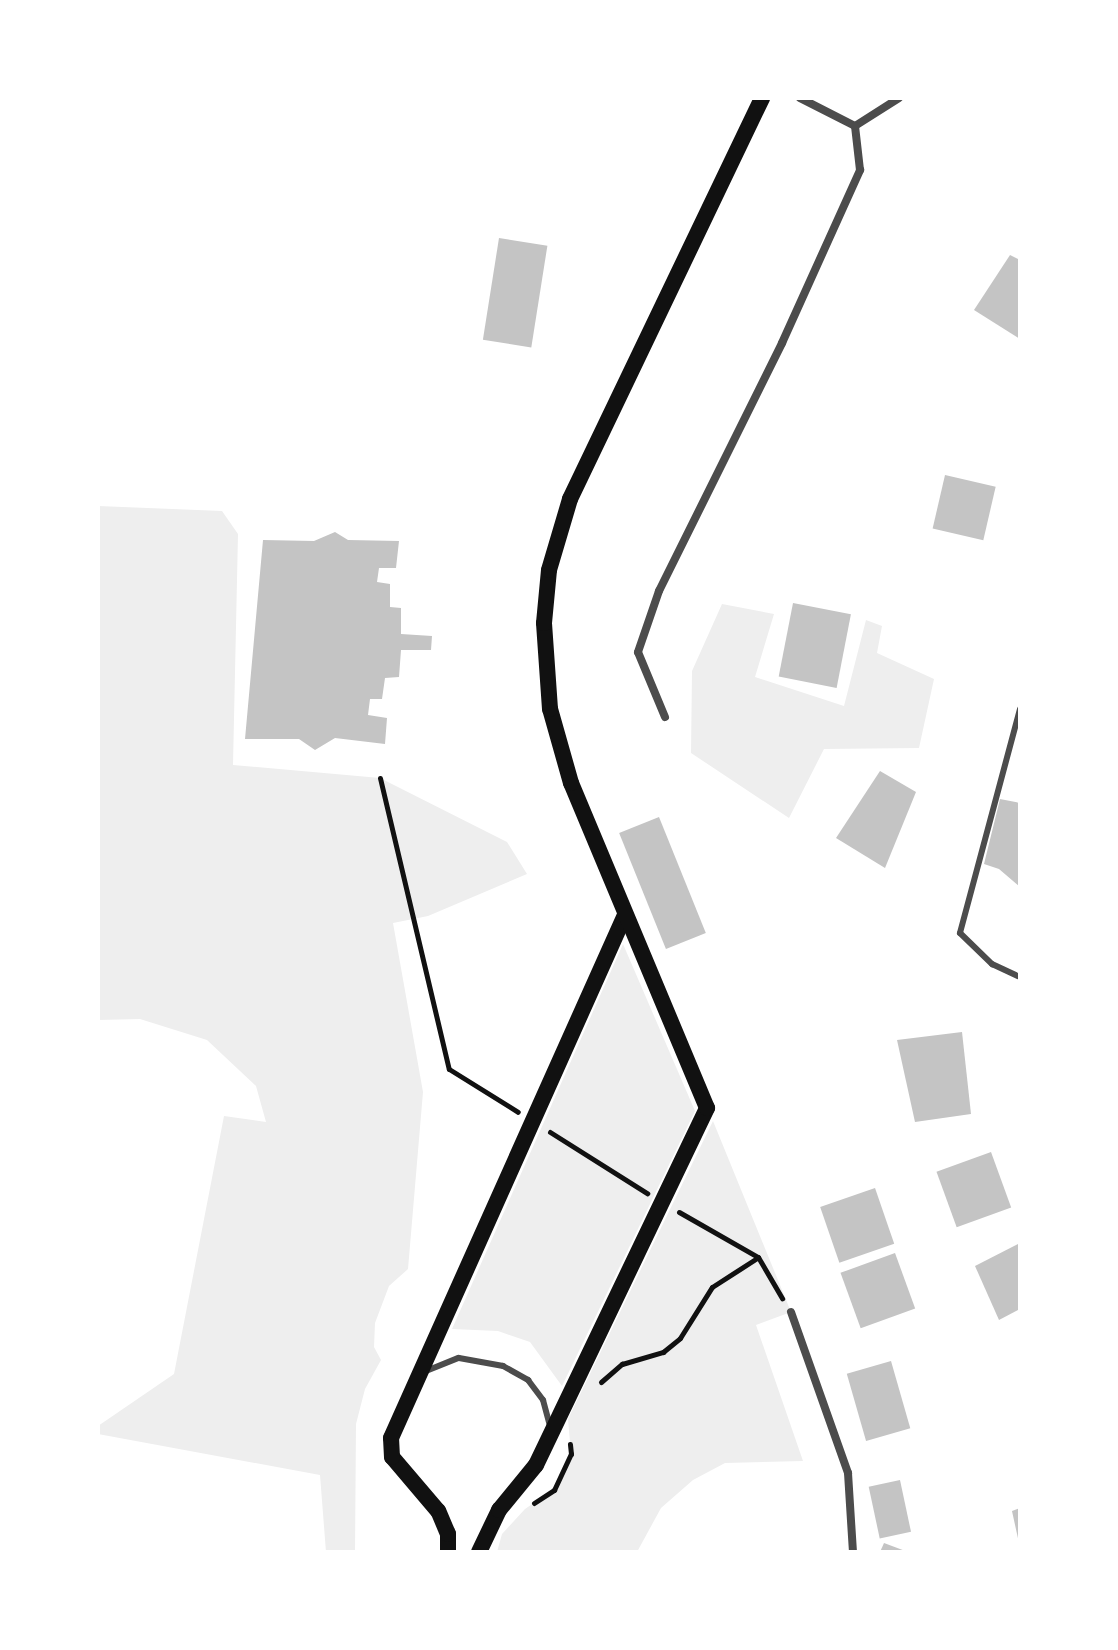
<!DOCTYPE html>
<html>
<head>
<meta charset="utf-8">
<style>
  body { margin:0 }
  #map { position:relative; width:1118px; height:1650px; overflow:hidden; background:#fff; font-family:"Golos Text",sans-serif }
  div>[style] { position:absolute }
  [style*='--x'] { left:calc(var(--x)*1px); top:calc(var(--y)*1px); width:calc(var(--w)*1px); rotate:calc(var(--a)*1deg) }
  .green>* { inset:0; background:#eee }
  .building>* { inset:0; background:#c4c4c4; transform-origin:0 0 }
  .path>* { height:5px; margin:-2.5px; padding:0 2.5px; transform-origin:2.5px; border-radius:2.5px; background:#111 }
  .service>* { height:6px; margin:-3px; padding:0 3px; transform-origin:3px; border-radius:3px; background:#4c4c4c }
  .minor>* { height:8px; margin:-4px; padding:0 4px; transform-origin:4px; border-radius:4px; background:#4c4c4c }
  .secondary>* { height:16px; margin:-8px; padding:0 8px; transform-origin:8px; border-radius:8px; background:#111 }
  span { translate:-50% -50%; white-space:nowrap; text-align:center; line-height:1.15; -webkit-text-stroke:8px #fff; paint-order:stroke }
  .frame { position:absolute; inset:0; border:100px solid #fff; pointer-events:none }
</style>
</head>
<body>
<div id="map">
  <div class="green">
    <div style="clip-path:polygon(98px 506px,222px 511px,238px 534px,233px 765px,380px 778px,507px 842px,527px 874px,428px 916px,393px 923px,423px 1092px,408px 1269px,389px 1286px,375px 1323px,374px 1347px,381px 1360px,365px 1389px,356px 1424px,355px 1552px,326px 1552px,320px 1475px,98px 1434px,98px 1426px,174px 1374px,224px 1116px,266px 1122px,256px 1086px,207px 1040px,140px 1019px,98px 1020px)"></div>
    <div style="clip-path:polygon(722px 604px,774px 614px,755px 677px,844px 706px,866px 620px,882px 626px,877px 653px,934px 679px,919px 748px,824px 749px,789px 818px,691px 753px,692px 671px)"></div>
    <div style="clip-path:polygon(623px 944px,695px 1111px,562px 1386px,530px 1342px,498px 1331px,452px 1329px)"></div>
    <div style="clip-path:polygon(713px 1121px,791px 1312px,756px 1325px,803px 1461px,725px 1463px,693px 1480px,661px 1508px,637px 1552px,497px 1552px,502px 1534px,525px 1509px,554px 1489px,571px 1454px,568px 1419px)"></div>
  </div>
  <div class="building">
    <div style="left:499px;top:238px;width:49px;height:103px;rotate:9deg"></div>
    <div style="clip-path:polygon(1010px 255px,1020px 260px,1020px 339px,974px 310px)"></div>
    <div style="left:945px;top:475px;width:52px;height:55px;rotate:13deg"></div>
    <div style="clip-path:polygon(335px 532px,348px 540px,399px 541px,396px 568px,379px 568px,377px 582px,390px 584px,390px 607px,401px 608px,401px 634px,432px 636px,431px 650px,401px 650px,399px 677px,385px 678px,382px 699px,370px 699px,368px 715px,387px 718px,385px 744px,335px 738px,315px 750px,299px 739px,245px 739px,263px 540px,314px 541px)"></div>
    <div style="left:793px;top:603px;width:59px;height:75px;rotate:11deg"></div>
    <div style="clip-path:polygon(880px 771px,916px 792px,885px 868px,836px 838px)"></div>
    <div style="clip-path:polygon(1000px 799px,1020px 803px,1020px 887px,999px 869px,984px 864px)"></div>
    <div style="left:659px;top:817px;width:125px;height:43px;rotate:68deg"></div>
    <div style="clip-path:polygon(962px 1032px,971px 1114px,915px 1122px,897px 1040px)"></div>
    <div style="left:991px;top:1152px;width:59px;height:58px;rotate:70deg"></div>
    <div style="left:875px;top:1188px;width:59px;height:58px;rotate:71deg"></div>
    <div style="clip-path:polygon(1020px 1243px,1020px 1309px,999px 1320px,975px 1266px)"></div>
    <div style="left:895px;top:1253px;width:59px;height:58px;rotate:70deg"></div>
    <div style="left:891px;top:1361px;width:70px;height:46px;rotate:74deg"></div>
    <div style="left:900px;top:1480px;width:53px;height:32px;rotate:78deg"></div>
    <div style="clip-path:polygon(1020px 1508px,1020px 1543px,1019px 1543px,1012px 1511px)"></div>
    <div style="clip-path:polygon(884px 1543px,908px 1552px,880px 1552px)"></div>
  </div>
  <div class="path">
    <div style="--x:380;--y:778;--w:299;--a:76.7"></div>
    <div style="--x:449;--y:1069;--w:81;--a:31.9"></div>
    <div style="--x:550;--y:1132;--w:115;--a:32.2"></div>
    <div style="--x:679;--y:1212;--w:91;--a:29.7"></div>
    <div style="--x:758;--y:1257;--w:48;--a:59.7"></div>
    <div style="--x:601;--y:1382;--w:28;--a:-41"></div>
    <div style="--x:622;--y:1364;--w:43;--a:-16.3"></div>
    <div style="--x:663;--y:1352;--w:22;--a:-39"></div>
    <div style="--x:680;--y:1338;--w:60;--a:-57.9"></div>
    <div style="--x:712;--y:1287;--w:54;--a:-32.8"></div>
    <div style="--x:534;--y:1503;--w:24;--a:-33"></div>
    <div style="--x:554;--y:1490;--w:40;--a:-65"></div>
    <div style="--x:571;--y:1454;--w:10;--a:-96"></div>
  </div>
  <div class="service">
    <div style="--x:1020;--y:709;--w:232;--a:105"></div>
    <div style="--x:960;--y:933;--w:45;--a:44.1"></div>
    <div style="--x:992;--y:964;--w:31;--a:25"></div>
    <div style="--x:426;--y:1371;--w:35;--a:-22"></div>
    <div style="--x:459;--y:1358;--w:45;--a:10.3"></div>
    <div style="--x:503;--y:1366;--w:29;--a:29"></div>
    <div style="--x:528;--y:1380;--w:25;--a:53"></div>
    <div style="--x:543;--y:1400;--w:27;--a:75"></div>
  </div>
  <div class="minor">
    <div style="--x:855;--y:126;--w:52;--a:-32.5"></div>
    <div style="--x:665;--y:717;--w:70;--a:-112.6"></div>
    <div style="--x:638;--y:652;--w:65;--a:-71"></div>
    <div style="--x:659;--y:591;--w:277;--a:-63.6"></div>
    <div style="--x:782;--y:343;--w:190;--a:-65.7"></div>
    <div style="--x:860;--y:170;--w:44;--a:-96.5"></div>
    <div style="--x:855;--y:126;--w:62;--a:-153"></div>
    <div style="--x:791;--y:1312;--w:171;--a:70.5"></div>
    <div style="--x:848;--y:1473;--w:79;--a:86.4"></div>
  </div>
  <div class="secondary">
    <div style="--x:448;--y:1552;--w:18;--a:-90"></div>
    <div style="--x:448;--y:1534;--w:25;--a:-113"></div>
    <div style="--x:438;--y:1511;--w:71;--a:-130.4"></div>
    <div style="--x:392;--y:1457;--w:19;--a:-93"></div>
    <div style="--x:391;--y:1438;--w:573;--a:-65.9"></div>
    <div style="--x:479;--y:1552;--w:47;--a:-64.5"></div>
    <div style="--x:499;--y:1510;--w:58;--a:-50.6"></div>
    <div style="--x:536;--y:1465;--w:396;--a:-64.4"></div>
    <div style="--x:707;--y:1108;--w:352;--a:-112.7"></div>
    <div style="--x:571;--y:783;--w:77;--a:-105.8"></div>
    <div style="--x:550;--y:709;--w:86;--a:-94"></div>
    <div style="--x:544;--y:623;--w:53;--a:-84.6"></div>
    <div style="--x:549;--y:570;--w:74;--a:-73.5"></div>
    <div style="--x:570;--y:499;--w:445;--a:-64.4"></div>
  </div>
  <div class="frame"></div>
</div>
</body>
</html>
